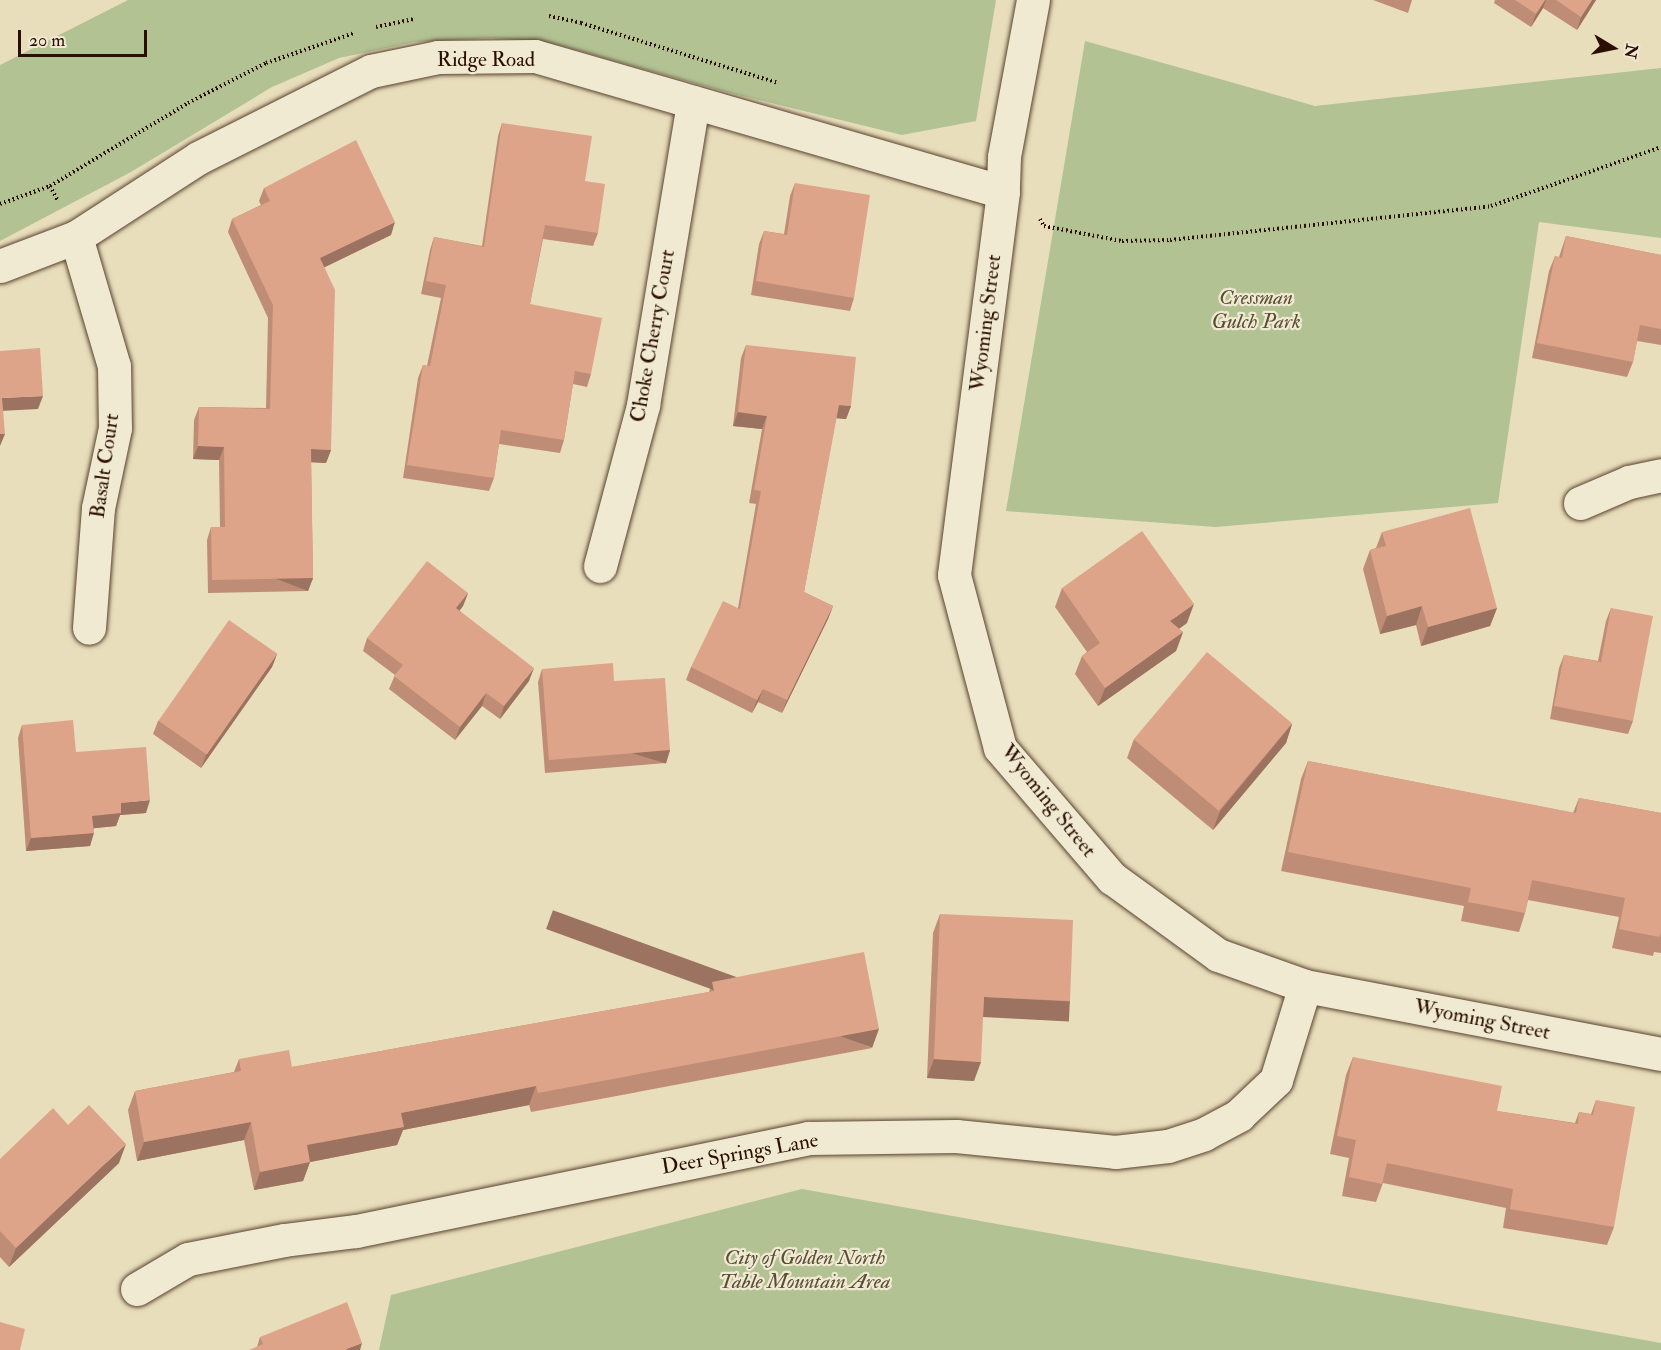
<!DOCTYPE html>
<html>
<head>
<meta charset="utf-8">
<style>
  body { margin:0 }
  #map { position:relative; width:1661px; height:1350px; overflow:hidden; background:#e8debb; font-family:"IM FELL Double Pica",serif }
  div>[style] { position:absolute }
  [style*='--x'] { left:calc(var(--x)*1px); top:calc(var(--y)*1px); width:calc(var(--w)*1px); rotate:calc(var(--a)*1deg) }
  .green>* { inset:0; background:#b2c293 }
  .path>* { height:4px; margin-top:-2px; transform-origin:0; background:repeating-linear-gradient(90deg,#2b0e00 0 1.5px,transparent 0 4.5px) }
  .roads { filter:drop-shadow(0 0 2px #5a422f) drop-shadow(0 0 2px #5a422f) }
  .minor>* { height:33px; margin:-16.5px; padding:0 16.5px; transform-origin:16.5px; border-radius:16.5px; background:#f0ead3 }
  .wall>* { inset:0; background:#bf8d76 }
  .shaded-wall>* { inset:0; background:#9b7360; transform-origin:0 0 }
  .building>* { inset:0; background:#dea489; transform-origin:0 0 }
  span { translate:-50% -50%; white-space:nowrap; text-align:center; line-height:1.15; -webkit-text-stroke:4.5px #f0ead3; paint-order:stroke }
  .street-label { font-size:21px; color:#2b0e00 }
  .park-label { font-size:21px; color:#5a4d33; font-style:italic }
  .north { position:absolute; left:1583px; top:18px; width:60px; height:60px; -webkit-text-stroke:4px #f0ead3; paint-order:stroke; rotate:100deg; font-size:16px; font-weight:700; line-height:24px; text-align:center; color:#2b0e00 }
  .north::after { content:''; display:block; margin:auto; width:21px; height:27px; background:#2b0e00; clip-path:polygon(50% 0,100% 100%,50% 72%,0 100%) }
  .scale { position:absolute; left:18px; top:30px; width:129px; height:27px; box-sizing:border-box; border:3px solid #2b0e00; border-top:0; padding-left:8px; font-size:18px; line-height:21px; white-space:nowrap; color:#2b0e00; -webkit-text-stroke:4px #f0ead3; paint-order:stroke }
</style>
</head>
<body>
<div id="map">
  <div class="green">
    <div style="clip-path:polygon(128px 0,996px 0,976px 121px,902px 135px,726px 92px,551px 43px,492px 38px,415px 42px,339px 58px,272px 87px,131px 172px,0 241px,0 65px)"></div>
    <div style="clip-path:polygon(1085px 41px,1315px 106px,1661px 68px,1661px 238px,1539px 222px,1498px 503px,1215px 527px,1006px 511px)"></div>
    <div style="clip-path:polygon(802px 1189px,1661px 1343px,1661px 1350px,379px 1350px,391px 1295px)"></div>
  </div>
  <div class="path">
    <div style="--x:549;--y:16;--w:33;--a:12"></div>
    <div style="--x:581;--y:23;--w:206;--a:16.9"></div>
    <div style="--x:376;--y:27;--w:40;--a:-12"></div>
    <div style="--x:50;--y:186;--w:17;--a:62"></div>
    <div style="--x:0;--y:204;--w:53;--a:-19.8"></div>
    <div style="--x:50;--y:186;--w:161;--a:-31"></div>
    <div style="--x:188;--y:103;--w:88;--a:-27.1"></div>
    <div style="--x:266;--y:63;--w:93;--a:-18.8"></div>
    <div style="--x:1040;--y:219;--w:8;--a:60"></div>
    <div style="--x:1044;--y:226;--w:79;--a:10.9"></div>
    <div style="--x:1122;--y:241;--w:48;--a:-1.2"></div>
    <div style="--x:1170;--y:240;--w:323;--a:-6"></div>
    <div style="--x:1491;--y:206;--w:180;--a:-19.1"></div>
  </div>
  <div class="roads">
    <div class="minor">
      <div style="--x:1033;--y:0;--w:160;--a:100.5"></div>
      <div style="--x:1004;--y:157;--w:35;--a:92"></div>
      <div style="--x:1003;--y:192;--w:386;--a:97.3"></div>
      <div style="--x:954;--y:575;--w:179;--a:75.1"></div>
      <div style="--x:1000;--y:748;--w:172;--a:49.3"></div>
      <div style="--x:1112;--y:878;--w:131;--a:36"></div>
      <div style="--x:1218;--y:955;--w:92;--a:19.6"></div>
      <div style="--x:1305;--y:986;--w:362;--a:10.8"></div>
      <div style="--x:76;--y:237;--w:134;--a:73.6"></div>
      <div style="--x:114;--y:366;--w:62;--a:89.1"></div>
      <div style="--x:115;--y:428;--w:82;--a:102"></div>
      <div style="--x:98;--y:508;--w:120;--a:94.3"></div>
      <div style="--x:0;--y:266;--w:81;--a:-20.9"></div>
      <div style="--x:76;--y:237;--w:145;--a:-32.9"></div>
      <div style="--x:198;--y:158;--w:194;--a:-26.7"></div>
      <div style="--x:371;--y:71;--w:68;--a:-11.8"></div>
      <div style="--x:438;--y:57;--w:97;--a:-0.6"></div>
      <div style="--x:535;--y:56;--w:487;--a:16.2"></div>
      <div style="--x:1580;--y:503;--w:53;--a:-23.2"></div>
      <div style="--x:1629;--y:482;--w:33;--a:-12"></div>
      <div style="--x:600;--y:566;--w:167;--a:-75"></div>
      <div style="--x:643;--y:405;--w:307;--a:-80.6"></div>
      <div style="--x:137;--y:1289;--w:59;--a:-30.5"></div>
      <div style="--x:188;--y:1259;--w:98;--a:-11.2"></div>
      <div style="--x:284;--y:1240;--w:73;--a:-7.1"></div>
      <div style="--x:356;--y:1231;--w:461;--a:-11.6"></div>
      <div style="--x:808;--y:1138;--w:148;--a:-0.8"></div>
      <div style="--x:956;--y:1136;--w:160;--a:5.7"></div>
      <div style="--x:1115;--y:1152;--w:53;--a:-6.5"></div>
      <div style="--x:1168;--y:1146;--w:38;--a:-18"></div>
      <div style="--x:1204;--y:1134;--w:40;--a:-28"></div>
      <div style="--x:1239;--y:1115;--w:51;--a:-43.4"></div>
      <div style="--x:1276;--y:1080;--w:98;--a:-72.9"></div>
    </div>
  </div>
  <div class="wall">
    <div style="clip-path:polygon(1373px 0,1412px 0,1408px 13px)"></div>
    <div style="clip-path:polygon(1495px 0,1596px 0,1577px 30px,1543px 8px,1531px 27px,1494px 3px)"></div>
    <div style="clip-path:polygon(502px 123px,585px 181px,598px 233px,593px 246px,543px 239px,530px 304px,591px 374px,587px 387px,573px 384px,564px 440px,560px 453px,499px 444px,494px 478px,489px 491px,403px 478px,418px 378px,423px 365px,427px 366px,441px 298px,421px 294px,430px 250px,434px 237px,482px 246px,498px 136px)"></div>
    <div style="clip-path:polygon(795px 183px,854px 298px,850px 311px,751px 295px,759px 244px,764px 231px,784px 234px,790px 196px)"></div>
    <div style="clip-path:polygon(264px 188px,391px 235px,324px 267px,331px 450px,326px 463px,311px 462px,313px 578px,308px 591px,208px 593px,207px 540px,211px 527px,220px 527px,219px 460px,193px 459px,194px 420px,199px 407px,266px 408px,268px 318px,228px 232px,232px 219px,261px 205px,259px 201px)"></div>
    <div style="clip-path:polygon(1566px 236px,1661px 255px,1661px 345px,1637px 341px,1633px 362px,1627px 377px,1532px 358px,1549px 271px,1555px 256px,1559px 257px)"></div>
    <div style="clip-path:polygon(746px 345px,851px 406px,846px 419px,836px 418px,804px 592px,833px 606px,828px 619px,782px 713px,758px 702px,752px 713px,686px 680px,691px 667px,738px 608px,756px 504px,749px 503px,762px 429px,733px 426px,741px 358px)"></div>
    <div style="clip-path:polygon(1382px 532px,1497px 608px,1490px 626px,1421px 646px,1416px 625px,1380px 634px,1363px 569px,1370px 550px,1376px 548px)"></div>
    <div style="clip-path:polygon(1062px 588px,1187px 623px,1179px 629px,1183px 632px,1176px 651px,1098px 706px,1075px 674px,1082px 656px,1087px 652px,1055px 607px)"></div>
    <div style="clip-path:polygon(468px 593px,463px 606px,459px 610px,529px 681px,500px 719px,482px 706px,455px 740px,389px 689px,395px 675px,363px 651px,367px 638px)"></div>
    <div style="clip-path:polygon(1611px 608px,1633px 721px,1628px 734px,1550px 719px,1559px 668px,1564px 655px,1598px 661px,1606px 621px)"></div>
    <div style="clip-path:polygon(277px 654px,272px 667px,201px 768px,153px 734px,158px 721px)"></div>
    <div style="clip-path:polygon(542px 669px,614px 681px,670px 750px,666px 763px,545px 773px,538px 682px)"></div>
    <div style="clip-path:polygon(1292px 724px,1286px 743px,1213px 830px,1127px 758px,1134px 739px)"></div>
    <div style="clip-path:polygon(22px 725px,76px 752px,146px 813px,120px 815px,116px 826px,94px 828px,90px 846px,26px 851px,18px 738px)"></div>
    <div style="clip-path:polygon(1308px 761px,1573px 813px,1579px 798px,1661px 813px,1661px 953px,1654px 952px,1653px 956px,1612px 948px,1619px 917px,1528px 900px,1525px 913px,1519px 932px,1461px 921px,1464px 906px,1281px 871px,1301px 779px)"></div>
    <div style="clip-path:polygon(940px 914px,1070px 1001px,1063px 1020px,983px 1016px,974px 1081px,927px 1078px,933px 933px)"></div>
    <div style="clip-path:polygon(712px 982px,872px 1048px,531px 1112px,529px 1105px,403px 1130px,397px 1145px,310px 1162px,303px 1181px,254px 1190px,244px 1140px,137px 1161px,128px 1110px,135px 1091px,234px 1072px,239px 1059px,292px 1067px,709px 992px)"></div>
    <div style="clip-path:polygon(1353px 1057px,1497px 1111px,1575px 1123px,1579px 1112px,1591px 1114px,1596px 1100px,1614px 1227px,1607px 1245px,1503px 1228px,1506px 1208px,1383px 1183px,1376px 1202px,1342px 1196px,1349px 1158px,1330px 1154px,1346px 1075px)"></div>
    <div style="clip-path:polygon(0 1159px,119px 1163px,9px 1267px,0 1257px)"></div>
    <div style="clip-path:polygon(260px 1337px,362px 1343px,257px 1347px)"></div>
  </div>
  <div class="shaded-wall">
    <div style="clip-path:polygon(1545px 0,1546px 0,1543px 8px,1531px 27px,1536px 14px)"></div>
    <div style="clip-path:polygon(1592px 0,1596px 0,1577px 30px,1581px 17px)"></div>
    <div style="clip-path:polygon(395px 222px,391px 235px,315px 272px,320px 258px)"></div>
    <div style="clip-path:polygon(43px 396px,38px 409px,0 411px,2px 398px)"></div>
    <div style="clip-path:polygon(839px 405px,851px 406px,846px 419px,834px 418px)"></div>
    <div style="clip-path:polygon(738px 412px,767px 416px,762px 429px,733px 426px)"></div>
    <div style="clip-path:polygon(0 434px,5px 434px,0 446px)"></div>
    <div style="clip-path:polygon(198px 446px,224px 447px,219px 460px,193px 459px)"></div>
    <div style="clip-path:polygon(311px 449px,331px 450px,326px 463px,306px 462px)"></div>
    <div style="left:313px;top:578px;width:14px;height:101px;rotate:111deg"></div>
    <div style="clip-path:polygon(468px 593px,463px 606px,452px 621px,456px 608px)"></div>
    <div style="clip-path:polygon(1194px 604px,1187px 623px,1163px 640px,1170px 621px)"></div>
    <div style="clip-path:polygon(833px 606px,828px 619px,782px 713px,787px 700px)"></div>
    <div style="clip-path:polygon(1422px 606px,1416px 625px,1380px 634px,1387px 616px)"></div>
    <div style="clip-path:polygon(1497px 608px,1490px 626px,1421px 646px,1428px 627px)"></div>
    <div style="clip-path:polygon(1183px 632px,1176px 651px,1098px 706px,1105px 688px)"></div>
    <div style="clip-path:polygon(277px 654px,272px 667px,201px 768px,206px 755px)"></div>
    <div style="clip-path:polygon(534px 668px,529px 681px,500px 719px,504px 706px)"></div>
    <div style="clip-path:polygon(763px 689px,758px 702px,752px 713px,757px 700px)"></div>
    <div style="clip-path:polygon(486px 693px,482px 706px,455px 740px,460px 727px)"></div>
    <div style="clip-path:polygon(1292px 724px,1286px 743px,1213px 830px,1220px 811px)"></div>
    <div style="left:670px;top:750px;width:14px;height:121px;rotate:107deg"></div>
    <div style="clip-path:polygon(150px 800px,146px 813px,120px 815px,116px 826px,87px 829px,92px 816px,121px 803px)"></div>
    <div style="clip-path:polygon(94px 833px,90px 846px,26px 851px,31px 838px)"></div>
    <div style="left:984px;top:997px;width:86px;height:20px;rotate:3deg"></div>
    <div style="left:879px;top:1029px;width:20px;height:347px;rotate:110deg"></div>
    <div style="clip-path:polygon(934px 1059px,981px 1062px,974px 1081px,927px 1078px)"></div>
    <div style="clip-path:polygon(536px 1086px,529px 1105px,403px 1130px,397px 1145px,300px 1164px,307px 1145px,401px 1113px)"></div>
    <div style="clip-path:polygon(251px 1122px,244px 1140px,137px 1161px,144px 1142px)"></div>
    <div style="clip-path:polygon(126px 1144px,119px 1163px,9px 1267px,16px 1248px)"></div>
    <div style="clip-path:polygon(310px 1162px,303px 1181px,254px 1190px,260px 1172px)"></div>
    <div style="clip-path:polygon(362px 1343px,360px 1350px,346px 1350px,346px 1349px)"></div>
  </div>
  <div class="building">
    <div style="clip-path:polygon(1515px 0,1545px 0,1536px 14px)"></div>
    <div style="clip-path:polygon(1556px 0,1592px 0,1581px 17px)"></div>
    <div style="clip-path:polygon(502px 123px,592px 136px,585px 181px,605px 184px,598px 233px,545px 225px,530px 304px,602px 318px,591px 374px,575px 371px,564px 440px,501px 430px,494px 478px,407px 465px,423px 365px,430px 366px,446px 285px,426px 281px,434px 237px,484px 247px)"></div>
    <div style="clip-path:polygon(356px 140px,395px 222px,320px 258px,335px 290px,331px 450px,311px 449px,313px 578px,212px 580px,211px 527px,225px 527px,224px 447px,198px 446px,199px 407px,270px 409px,273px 305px,232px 219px,270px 201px,264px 188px)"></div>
    <div style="clip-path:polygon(795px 183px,870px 195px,854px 298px,756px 281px,764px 231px,787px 235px)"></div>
    <div style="clip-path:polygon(1566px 236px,1661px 255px,1661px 329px,1640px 325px,1633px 362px,1537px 343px,1555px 256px,1562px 258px)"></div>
    <div style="clip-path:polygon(746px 345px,856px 357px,851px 406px,839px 405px,804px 592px,833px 606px,787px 700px,763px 689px,757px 700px,691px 667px,723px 601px,740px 609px,761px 491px,754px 490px,767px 416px,738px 412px)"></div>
    <div style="clip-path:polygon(40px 348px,43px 396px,2px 398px,5px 434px,0 434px,0 351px)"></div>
    <div style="clip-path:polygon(1470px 508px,1497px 608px,1428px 627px,1422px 606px,1387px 616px,1370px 550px,1386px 546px,1382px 532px)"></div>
    <div style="clip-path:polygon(1142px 531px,1194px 604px,1170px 621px,1183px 632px,1105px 688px,1082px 656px,1100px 643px,1062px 588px)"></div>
    <div style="clip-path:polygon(427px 561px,468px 593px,456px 608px,534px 668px,504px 706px,486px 693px,460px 727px,394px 676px,403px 665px,367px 638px)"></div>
    <div style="clip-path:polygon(1611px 608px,1653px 616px,1633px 721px,1554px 706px,1564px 655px,1601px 662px)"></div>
    <div style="left:229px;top:620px;width:59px;height:123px;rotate:35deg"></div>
    <div style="left:1207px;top:652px;width:111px;height:114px;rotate:40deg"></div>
    <div style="clip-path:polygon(613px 663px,614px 681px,665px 678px,670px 750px,549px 760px,542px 669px)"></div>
    <div style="clip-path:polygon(73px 720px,76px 752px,146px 747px,150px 800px,121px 803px,121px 813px,92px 816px,94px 833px,31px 838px,22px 725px)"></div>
    <div style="clip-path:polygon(1308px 761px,1576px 813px,1579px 798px,1661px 813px,1661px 933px,1659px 937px,1619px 929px,1625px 898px,1532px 880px,1525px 913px,1468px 902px,1471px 888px,1288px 852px)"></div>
    <div style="clip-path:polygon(940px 914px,1073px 920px,1070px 1001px,984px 997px,981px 1062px,934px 1059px)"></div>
    <div style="clip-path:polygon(864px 952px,879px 1029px,538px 1093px,536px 1086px,401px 1113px,404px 1127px,307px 1145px,310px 1162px,260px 1172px,251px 1122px,144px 1142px,135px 1091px,241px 1071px,239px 1059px,289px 1050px,292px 1067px,714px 991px,712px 982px)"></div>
    <div style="clip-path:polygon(1353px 1057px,1502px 1086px,1497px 1111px,1578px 1124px,1579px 1112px,1593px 1115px,1596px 1100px,1635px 1107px,1614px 1227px,1510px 1209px,1513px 1189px,1387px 1163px,1382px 1184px,1349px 1177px,1356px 1140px,1337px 1136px)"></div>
    <div style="clip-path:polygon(89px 1105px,126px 1144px,16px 1248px,0 1231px,0 1159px,53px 1108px,68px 1125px)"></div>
    <div style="clip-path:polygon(347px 1302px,362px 1343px,346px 1349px,347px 1350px,249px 1350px,263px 1344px,260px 1337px)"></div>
    <div style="clip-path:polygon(0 1322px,25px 1329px,20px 1350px,0 1350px)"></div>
  </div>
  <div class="street-label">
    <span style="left:486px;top:60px">Ridge Road</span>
    <span style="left:986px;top:323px;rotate:-83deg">Wyoming Street</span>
    <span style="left:653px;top:336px;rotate:-80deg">Choke Cherry Court</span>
    <span style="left:105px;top:466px;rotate:-82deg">Basalt Court</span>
    <span style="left:1048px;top:801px;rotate:51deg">Wyoming Street</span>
    <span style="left:1482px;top:1020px;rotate:11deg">Wyoming Street</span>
    <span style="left:740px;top:1154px;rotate:-10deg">Deer Springs Lane</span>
  </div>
  <div class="park-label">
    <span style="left:1256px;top:310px">Cressman<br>Gulch Park</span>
    <span style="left:805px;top:1270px">City of Golden North<br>Table Mountain Area</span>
  </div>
  <div class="north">N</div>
  <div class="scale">20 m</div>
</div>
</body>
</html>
